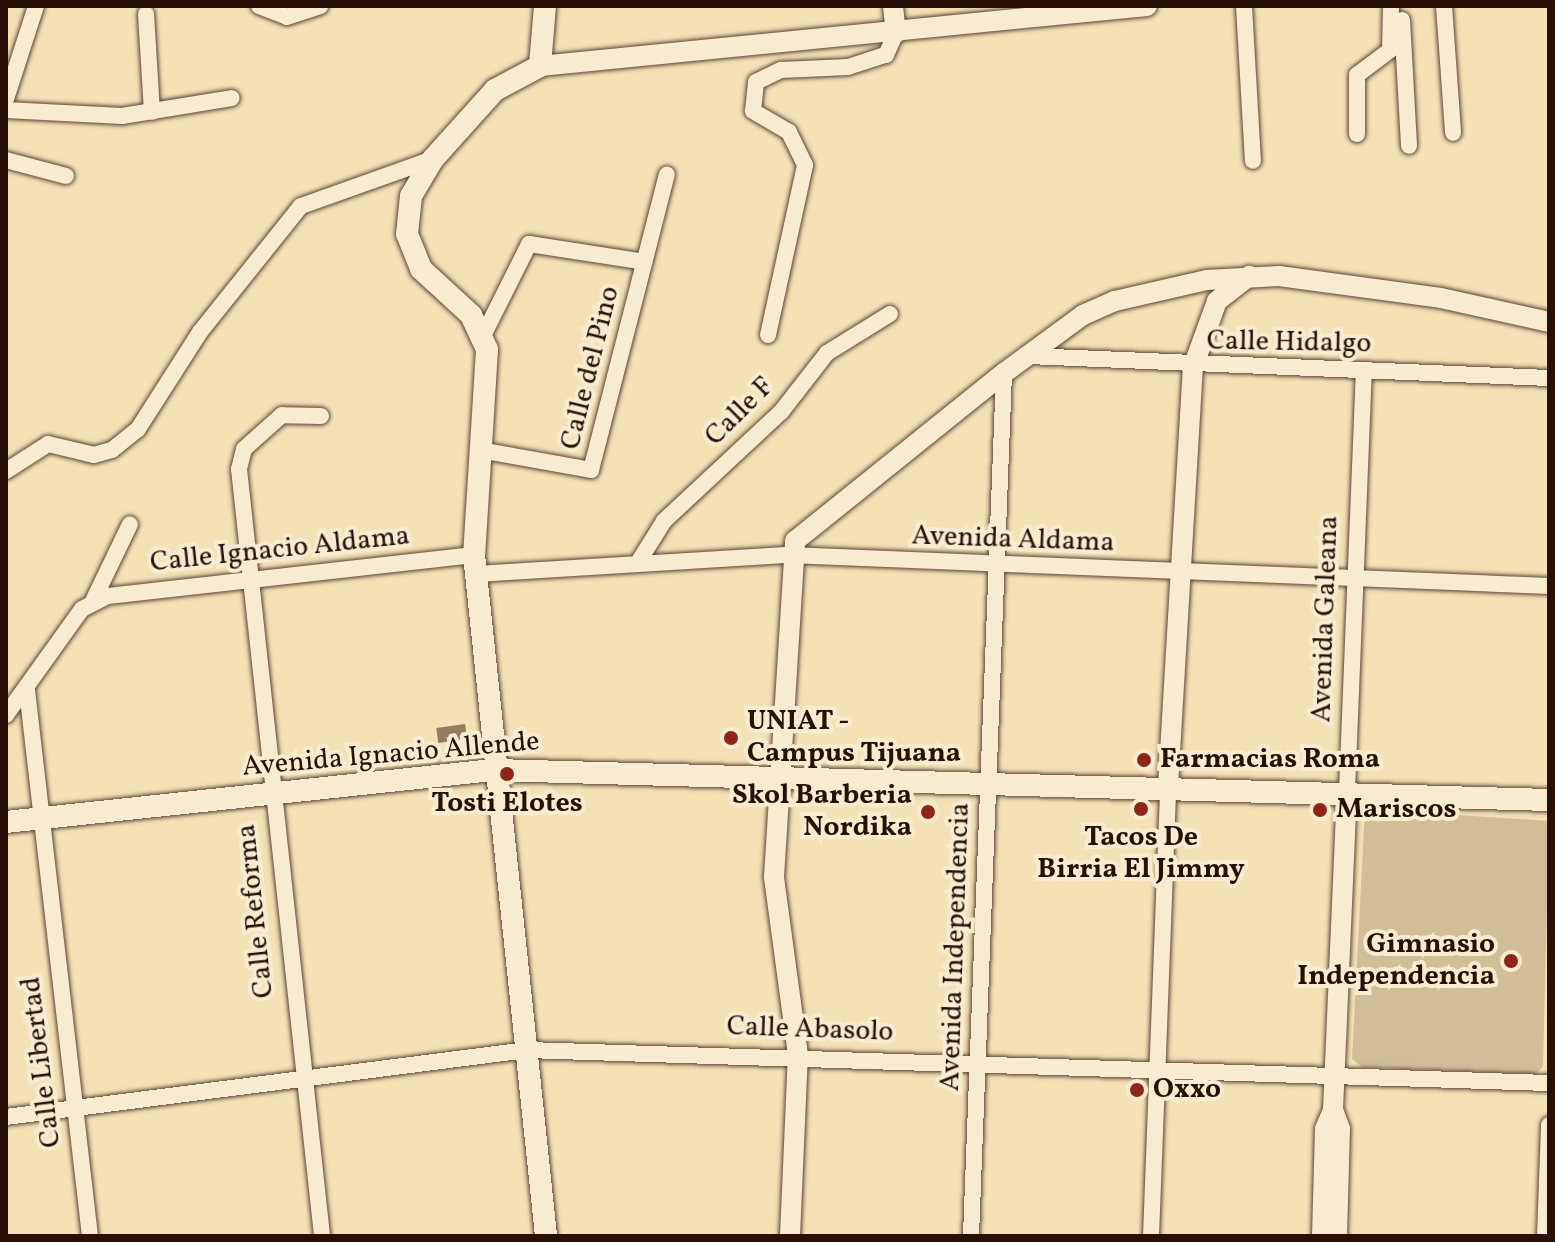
<!DOCTYPE html>
<html>
<head>
<meta charset="utf-8">
<style>
  body { margin:0 }
  #map { position:relative; width:1555px; height:1242px; overflow:hidden; background:#f4e1b6; font-family:Vollkorn,serif }
  div>[style] { position:absolute }
  [style*='--x'] { left:calc(var(--x)*1px); top:calc(var(--y)*1px); width:calc(var(--w)*1px); rotate:calc(var(--a)*1deg) }
  .green>* { inset:0; background:#d1bd98 }
  .building>* { inset:0; background:#927d62; transform-origin:0 0 }
  .roads { filter:drop-shadow(0 0 2px #5b4433) drop-shadow(0 0 2px #5b4433) }
  .minor>* { height:16px; margin:-8px; padding:0 8px; transform-origin:8px; border-radius:8px; background:#f8ecd0 }
  .tertiary>* { height:20px; margin:-10px; padding:0 10px; transform-origin:10px; border-radius:10px; background:#f8ecd0 }
  .secondary>* { height:22px; margin:-11px; padding:0 11px; transform-origin:11px; border-radius:11px; background:#f8ecd0 }
  .dots>* { width:22px; height:22px; translate:-50% -50%; box-sizing:border-box; border:4px solid #f8ecd0; border-radius:50% }
  span { translate:-50% -50%; white-space:nowrap; text-align:center; line-height:1.15; -webkit-text-stroke:8px #f8ecd0; paint-order:stroke }
  .street-label { font-size:28px; color:#281007 }
  .poi-label { font-size:28px; color:#281007; font-weight:700 }
  .left { translate:0 -50%; text-align:left }
  .right { translate:-100% -50%; text-align:right }
  .frame { position:absolute; inset:0; border:8px solid #281007; pointer-events:none }
</style>
</head>
<body>
<div id="map">
  <div class="green">
    <div style="clip-path:polygon(1365px 809px,1549px 821px,1543px 1066px,1536px 1074px,1362px 1067px,1352px 1059px)"></div>
  </div>
  <div class="building">
    <div style="left:465px;top:724px;width:15px;height:29px;rotate:82deg"></div>
  </div>
  <div class="roads">
    <div class="minor">
      <div style="--x:259;--y:6;--w:30;--a:21"></div>
      <div style="--x:287;--y:17;--w:35;--a:-18"></div>
      <div style="--x:1244;--y:6;--w:155;--a:86.7"></div>
      <div style="--x:1444;--y:6;--w:127;--a:85.9"></div>
      <div style="--x:146;--y:14;--w:98;--a:86.5"></div>
      <div style="--x:1402;--y:20;--w:126;--a:86.8"></div>
      <div style="--x:6;--y:99;--w:98;--a:-72.1"></div>
      <div style="--x:6;--y:110;--w:116;--a:3"></div>
      <div style="--x:122;--y:116;--w:111;--a:-9.3"></div>
      <div style="--x:1357;--y:134;--w:59;--a:-90"></div>
      <div style="--x:1357;--y:75;--w:41;--a:-37.1"></div>
      <div style="--x:1390;--y:50;--w:44;--a:-88.7"></div>
      <div style="--x:6;--y:160;--w:62;--a:14.9"></div>
      <div style="--x:484;--y:334;--w:101;--a:-63.4"></div>
      <div style="--x:529;--y:244;--w:117;--a:8.8"></div>
      <div style="--x:768;--y:335;--w:174;--a:-77.7"></div>
      <div style="--x:805;--y:165;--w:37;--a:-116"></div>
      <div style="--x:789;--y:132;--w:42;--a:-149.7"></div>
      <div style="--x:753;--y:111;--w:29;--a:-84"></div>
      <div style="--x:756;--y:82;--w:28;--a:-26"></div>
      <div style="--x:781;--y:70;--w:67;--a:-2.6"></div>
      <div style="--x:848;--y:67;--w:40;--a:-18"></div>
      <div style="--x:886;--y:55;--w:24;--a:-66"></div>
      <div style="--x:1028;--y:356;--w:521;--a:2.42"></div>
      <div style="--x:321;--y:416;--w:39;--a:-179"></div>
      <div style="--x:282;--y:415;--w:51;--a:138.2"></div>
      <div style="--x:244;--y:449;--w:21;--a:104"></div>
      <div style="--x:239;--y:469;--w:771;--a:83.82"></div>
      <div style="--x:480;--y:450;--w:113;--a:10.2"></div>
      <div style="--x:591;--y:470;--w:305;--a:-75.6"></div>
      <div style="--x:6;--y:471;--w:50;--a:-32.7"></div>
      <div style="--x:48;--y:444;--w:47;--a:13.4"></div>
      <div style="--x:94;--y:455;--w:19;--a:-16"></div>
      <div style="--x:112;--y:450;--w:33;--a:-39"></div>
      <div style="--x:138;--y:429;--w:115;--a:-57.4"></div>
      <div style="--x:200;--y:332;--w:161;--a:-51.3"></div>
      <div style="--x:301;--y:206;--w:140;--a:-19.6"></div>
      <div style="--x:639;--y:561;--w:47;--a:-58"></div>
      <div style="--x:664;--y:521;--w:160;--a:-43"></div>
      <div style="--x:781;--y:412;--w:75;--a:-52.1"></div>
      <div style="--x:827;--y:353;--w:74;--a:-31.8"></div>
      <div style="--x:476;--y:574;--w:314;--a:-3.5"></div>
      <div style="--x:789;--y:555;--w:761;--a:2.34"></div>
      <div style="--x:93;--y:601;--w:85;--a:-64.3"></div>
      <div style="--x:27;--y:690;--w:550;--a:83.42"></div>
      <div style="--x:6;--y:715;--w:130;--a:-54.4"></div>
      <div style="--x:82;--y:609;--w:29;--a:-27"></div>
      <div style="--x:108;--y:596;--w:368;--a:-6.4"></div>
      <div style="--x:1347;--y:791;--w:421;--a:-87.7"></div>
      <div style="--x:6;--y:1117;--w:525;--a:-7.33"></div>
      <div style="--x:527;--y:1050;--w:1023;--a:1.85"></div>
      <div style="--x:971;--y:1236;--w:864;--a:-87.81"></div>
      <div style="--x:1151;--y:1236;--w:450;--a:-87.8"></div>
      <div style="--x:1545;--y:1236;--w:111;--a:-87.9"></div>
    </div>
    <div class="tertiary">
      <div style="--x:893;--y:6;--w:27;--a:84"></div>
      <div style="--x:540;--y:66;--w:610;--a:-5.65"></div>
      <div style="--x:1168;--y:786;--w:420;--a:-86.6"></div>
      <div style="--x:1193;--y:367;--w:70;--a:-70"></div>
      <div style="--x:1217;--y:301;--w:41;--a:-38"></div>
      <div style="--x:790;--y:1236;--w:181;--a:-87.5"></div>
      <div style="--x:798;--y:1055;--w:180;--a:-97.7"></div>
      <div style="--x:774;--y:877;--w:337;--a:-86.4"></div>
      <div style="--x:795;--y:541;--w:268;--a:-38.8"></div>
      <div style="--x:1004;--y:373;--w:98;--a:-36.3"></div>
      <div style="--x:1083;--y:315;--w:35;--a:-24"></div>
      <div style="--x:1115;--y:301;--w:94;--a:-12.9"></div>
      <div style="--x:1207;--y:280;--w:72;--a:-3.2"></div>
      <div style="--x:1279;--y:276;--w:163;--a:7.7"></div>
      <div style="--x:1441;--y:298;--w:111;--a:12.5"></div>
      <div style="--x:1322;--y:1236;--w:107;--a:-88.4"></div>
      <div style="--x:1325;--y:1129;--w:21;--a:-67"></div>
      <div style="--x:1337;--y:1236;--w:107;--a:-88.4"></div>
      <div style="--x:1340;--y:1129;--w:20;--a:-110"></div>
      <div style="--x:1333;--y:1110;--w:319;--a:-87.5"></div>
    </div>
    <div class="secondary">
      <div style="--x:545;--y:6;--w:60;--a:94.8"></div>
      <div style="--x:540;--y:66;--w:51;--a:151.9"></div>
      <div style="--x:495;--y:90;--w:93;--a:131.9"></div>
      <div style="--x:433;--y:159;--w:43;--a:120.7"></div>
      <div style="--x:411;--y:196;--w:38;--a:96"></div>
      <div style="--x:407;--y:234;--w:38;--a:68"></div>
      <div style="--x:421;--y:269;--w:68;--a:42.6"></div>
      <div style="--x:471;--y:315;--w:38;--a:65"></div>
      <div style="--x:487;--y:350;--w:205;--a:93.6"></div>
      <div style="--x:474;--y:555;--w:685;--a:83.96"></div>
      <div style="--x:6;--y:822;--w:492;--a:-6.1"></div>
      <div style="--x:495;--y:770;--w:1054;--a:1.63"></div>
    </div>
  </div>
  <div class="dots">
    <div style="left:731px;top:738px;background:#8f2418"></div>
    <div style="left:1144px;top:760px;background:#8f2418"></div>
    <div style="left:507px;top:774px;background:#8f2418"></div>
    <div style="left:1141px;top:809px;background:#8f2418"></div>
    <div style="left:1320px;top:810px;background:#8f2418"></div>
    <div style="left:928px;top:812px;background:#8f2418"></div>
    <div style="left:1511px;top:961px;background:#8f2418"></div>
    <div style="left:1137px;top:1090px;background:#8f2418"></div>
  </div>
  <div class="street-label">
    <span style="left:1289px;top:343px;rotate:1deg">Calle Hidalgo</span>
    <span style="left:591px;top:368px;rotate:-76deg">Calle del Pino</span>
    <span style="left:740px;top:412px;rotate:-45deg">Calle F</span>
    <span style="left:1013px;top:540px;rotate:2deg">Avenida Aldama</span>
    <span style="left:280px;top:550px;rotate:-6deg">Calle Ignacio Aldama</span>
    <span style="left:1326px;top:619px;rotate:-88deg">Avenida Galeana</span>
    <span style="left:391px;top:755px;rotate:-5deg">Avenida Ignacio Allende</span>
    <span style="left:256px;top:911px;rotate:-96deg">Calle Reforma</span>
    <span style="left:956px;top:947px;rotate:-88deg">Avenida Independencia</span>
    <span style="left:810px;top:1030px;rotate:2deg">Calle Abasolo</span>
    <span style="left:42px;top:1062px;rotate:-97deg">Calle Libertad</span>
  </div>
  <div class="poi-label">
    <span class="left" style="left:747px;top:738px">UNIAT -<br>Campus Tijuana</span>
    <span class="left" style="left:1160px;top:760px">Farmacias Roma</span>
    <span class="right" style="left:912px;top:812px">Skol Barberia<br>Nordika</span>
    <span style="left:507px;top:804px">Tosti Elotes</span>
    <span class="left" style="left:1336px;top:810px">Mariscos</span>
    <span style="left:1141px;top:854px">Tacos De<br>Birria El Jimmy</span>
    <span class="right" style="left:1495px;top:961px">Gimnasio<br>Independencia</span>
    <span class="left" style="left:1153px;top:1090px">Oxxo</span>
  </div>
  <div class="frame"></div>
</div>
</body>
</html>
